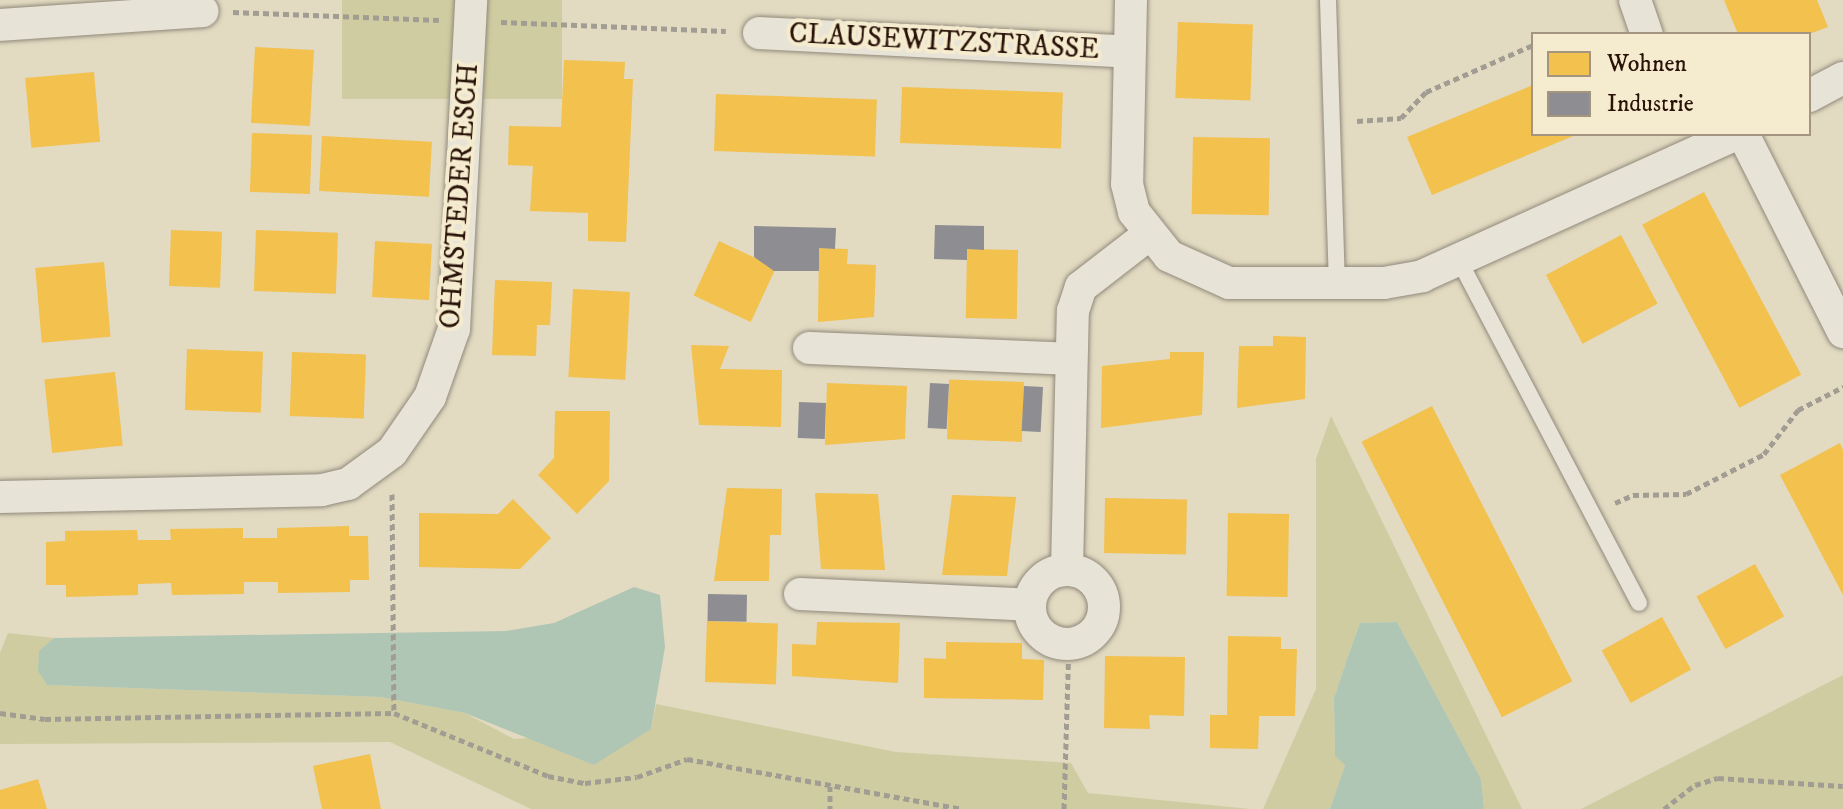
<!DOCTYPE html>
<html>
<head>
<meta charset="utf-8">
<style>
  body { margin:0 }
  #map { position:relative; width:1843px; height:809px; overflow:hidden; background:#e2dac1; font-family:"IM FELL DW Pica",serif }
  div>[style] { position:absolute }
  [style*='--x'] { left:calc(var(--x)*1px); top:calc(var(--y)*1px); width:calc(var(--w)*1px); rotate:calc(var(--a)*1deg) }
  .green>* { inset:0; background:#d0cca1; transform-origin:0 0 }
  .water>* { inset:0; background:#b0c6b4 }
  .homes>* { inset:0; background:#f2c14e; transform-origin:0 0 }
  .industry>* { inset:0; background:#8d8d92; transform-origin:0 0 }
  .path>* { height:5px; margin-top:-2.5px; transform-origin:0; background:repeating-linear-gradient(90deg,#a29d93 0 6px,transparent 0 10px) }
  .roads { filter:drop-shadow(0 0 2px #91897b) drop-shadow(0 0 2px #91897b) }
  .service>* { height:16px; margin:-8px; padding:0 8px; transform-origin:8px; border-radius:8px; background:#e7e3d7 }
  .minor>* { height:32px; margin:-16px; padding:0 16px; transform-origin:16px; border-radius:16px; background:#e7e3d7 }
  .minor>.ring { margin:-16px; padding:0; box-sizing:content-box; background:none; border:32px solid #e7e3d7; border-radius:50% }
  span { translate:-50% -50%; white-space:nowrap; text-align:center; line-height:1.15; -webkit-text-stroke:8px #f5ebce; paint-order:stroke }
  .street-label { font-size:28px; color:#291309 }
  .legend { position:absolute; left:1531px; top:32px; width:280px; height:104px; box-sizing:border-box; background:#f5ebce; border:2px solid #a3957f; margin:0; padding:10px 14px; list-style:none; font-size:24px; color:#291309 }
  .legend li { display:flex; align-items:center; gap:16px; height:40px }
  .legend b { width:40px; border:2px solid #a3957f }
</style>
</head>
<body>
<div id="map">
  <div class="green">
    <div style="left:342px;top:0;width:220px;height:99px"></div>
    <div style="clip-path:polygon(1331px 416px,1522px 809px,1484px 809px,1481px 779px,1397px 622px,1360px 623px,1347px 659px,1334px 698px,1335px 755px,1345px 765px,1330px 809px,1263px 809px,1316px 689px,1316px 459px)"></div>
    <div style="clip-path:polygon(8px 633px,54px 638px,39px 652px,47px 685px,380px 697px,465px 713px,514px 739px,651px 729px,656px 704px,896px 752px,1071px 763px,1088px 793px,1251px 809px,531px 809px,390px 742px,0 744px,0 653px)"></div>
    <div style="clip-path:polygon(1843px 675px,1843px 809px,1581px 809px)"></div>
  </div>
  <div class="water">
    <div style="clip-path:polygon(634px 587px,660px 595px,665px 647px,651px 729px,594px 765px,465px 713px,380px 697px,47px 685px,38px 671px,39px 651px,54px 638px,506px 631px,554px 623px)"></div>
    <div style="clip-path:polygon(1397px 622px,1481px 779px,1484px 809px,1330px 809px,1345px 765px,1335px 756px,1334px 698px,1347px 659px,1360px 623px)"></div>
  </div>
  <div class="homes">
    <div style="clip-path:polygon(1724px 0,1817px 0,1828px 27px,1809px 34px,1738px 34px)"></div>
    <div style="left:1178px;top:22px;width:75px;height:76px;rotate:2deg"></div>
    <div style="left:255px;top:47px;width:59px;height:76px;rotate:3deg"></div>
    <div style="clip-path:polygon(564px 60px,625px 62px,624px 79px,633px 79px,626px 242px,588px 241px,588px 213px,530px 211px,533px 166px,508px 165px,509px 126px,561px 127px)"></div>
    <div style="left:94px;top:72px;width:70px;height:69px;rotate:85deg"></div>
    <div style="clip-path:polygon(1533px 85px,1533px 134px,1578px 134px,1432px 195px,1407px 137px)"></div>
    <div style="left:902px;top:87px;width:161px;height:56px;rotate:2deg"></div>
    <div style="left:716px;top:94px;width:161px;height:57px;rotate:2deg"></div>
    <div style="left:252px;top:133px;width:60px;height:59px;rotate:2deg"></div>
    <div style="left:322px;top:136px;width:110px;height:55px;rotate:3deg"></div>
    <div style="left:1193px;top:137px;width:77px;height:77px;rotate:1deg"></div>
    <div style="left:1704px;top:192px;width:207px;height:70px;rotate:62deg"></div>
    <div style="left:171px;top:230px;width:51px;height:56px;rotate:2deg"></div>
    <div style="left:256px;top:230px;width:82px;height:61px;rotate:2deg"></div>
    <div style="left:1621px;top:235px;width:78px;height:85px;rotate:62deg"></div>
    <div style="left:375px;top:241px;width:57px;height:56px;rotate:3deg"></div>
    <div style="left:719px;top:241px;width:63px;height:60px;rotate:25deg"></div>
    <div style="clip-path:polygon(819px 248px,848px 249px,847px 264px,876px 265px,874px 317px,818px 322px)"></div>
    <div style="left:967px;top:249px;width:51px;height:69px;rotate:1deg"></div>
    <div style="left:104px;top:262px;width:75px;height:69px;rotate:85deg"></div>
    <div style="clip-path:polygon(495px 280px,552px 282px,550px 325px,537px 325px,536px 356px,492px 355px)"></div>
    <div style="left:573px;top:289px;width:57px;height:88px;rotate:3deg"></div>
    <div style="clip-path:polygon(1273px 336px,1306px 337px,1305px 399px,1237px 408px,1239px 346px,1273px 346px)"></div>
    <div style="clip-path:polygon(691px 345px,729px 346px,720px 369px,782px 370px,781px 427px,699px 425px)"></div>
    <div style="left:187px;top:349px;width:76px;height:61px;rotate:2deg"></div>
    <div style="left:292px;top:352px;width:74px;height:64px;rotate:2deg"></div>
    <div style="clip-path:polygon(1170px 352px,1204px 352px,1202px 415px,1101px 428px,1102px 366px,1170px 359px)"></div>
    <div style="left:115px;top:372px;width:74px;height:71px;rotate:84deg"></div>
    <div style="left:1024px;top:382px;width:60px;height:75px;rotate:92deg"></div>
    <div style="clip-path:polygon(827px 383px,907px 386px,905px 439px,825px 445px)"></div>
    <div style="left:1432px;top:406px;width:309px;height:79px;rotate:63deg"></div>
    <div style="clip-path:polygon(555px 411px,610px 411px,609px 481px,577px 514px,538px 475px,554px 458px)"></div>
    <div style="clip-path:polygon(1840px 443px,1843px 450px,1843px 595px,1780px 475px)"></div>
    <div style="clip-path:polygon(727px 488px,782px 489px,781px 535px,770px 535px,769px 581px,714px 581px)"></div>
    <div style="clip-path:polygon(815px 493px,878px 494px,885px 570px,821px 569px)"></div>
    <div style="clip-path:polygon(952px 495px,1016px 497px,1007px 576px,942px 575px)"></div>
    <div style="left:1105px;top:498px;width:82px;height:55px;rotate:1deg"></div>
    <div style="clip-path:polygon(513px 499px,551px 538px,520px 569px,419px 567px,419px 513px,498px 514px)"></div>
    <div style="left:1228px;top:513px;width:61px;height:83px;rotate:1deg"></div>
    <div style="clip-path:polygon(349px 526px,349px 536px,368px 536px,369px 580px,350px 580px,350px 592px,278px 593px,278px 582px,244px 582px,244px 594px,172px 595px,171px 583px,138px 584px,138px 595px,66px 597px,66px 585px,46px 585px,46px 542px,65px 541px,65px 531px,137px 530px,138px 540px,171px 540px,170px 529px,243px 528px,243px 538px,277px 538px,277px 528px)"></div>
    <div style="left:1755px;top:564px;width:60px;height:67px;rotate:61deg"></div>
    <div style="left:1662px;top:617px;width:60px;height:69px;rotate:61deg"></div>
    <div style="left:707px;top:621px;width:71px;height:61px;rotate:2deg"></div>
    <div style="clip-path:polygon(817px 622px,900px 623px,898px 683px,792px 676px,792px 644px,816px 645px)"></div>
    <div style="clip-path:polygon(1228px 636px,1281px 637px,1281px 649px,1297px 649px,1295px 716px,1259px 716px,1258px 749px,1210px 748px,1210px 715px,1227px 715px)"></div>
    <div style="clip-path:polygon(946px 642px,1022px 643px,1022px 659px,1044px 660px,1043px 700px,924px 698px,924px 658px,946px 659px)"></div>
    <div style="clip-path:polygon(1105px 656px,1185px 657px,1184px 716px,1149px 715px,1150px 729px,1104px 728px)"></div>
    <div style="clip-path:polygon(370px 754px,381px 809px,322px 809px,313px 766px)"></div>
    <div style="clip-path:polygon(38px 779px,47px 809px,0 809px,0 790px)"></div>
  </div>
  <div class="industry">
    <div style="clip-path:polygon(935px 225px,984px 226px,984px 250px,967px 249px,967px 260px,934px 259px)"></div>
    <div style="clip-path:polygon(754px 226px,836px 228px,835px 249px,819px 248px,819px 271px,774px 271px,754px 257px)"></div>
    <div style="left:930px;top:383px;width:19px;height:45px;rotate:3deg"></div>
    <div style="left:1024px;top:386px;width:19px;height:45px;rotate:3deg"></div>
    <div style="left:799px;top:402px;width:27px;height:36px;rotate:2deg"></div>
    <div style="left:708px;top:594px;width:39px;height:27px;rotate:1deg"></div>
  </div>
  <div class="path">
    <div style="--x:233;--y:12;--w:206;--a:2.2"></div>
    <div style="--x:501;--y:22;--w:225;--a:2.3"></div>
    <div style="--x:1357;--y:121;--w:44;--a:-3.9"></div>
    <div style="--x:1401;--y:118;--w:36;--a:-46"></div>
    <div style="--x:1426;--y:92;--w:117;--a:-23.7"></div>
    <div style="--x:392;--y:494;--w:219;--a:89.5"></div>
    <div style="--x:1615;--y:503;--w:20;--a:-24"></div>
    <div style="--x:1633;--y:495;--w:53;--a:-1.1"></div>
    <div style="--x:1686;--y:494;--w:88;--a:-27.1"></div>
    <div style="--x:1764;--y:454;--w:56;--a:-52.3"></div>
    <div style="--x:1798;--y:410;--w:51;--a:-27.1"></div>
    <div style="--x:0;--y:713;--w:45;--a:7.6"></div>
    <div style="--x:45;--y:719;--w:349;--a:-1"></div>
    <div style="--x:394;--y:713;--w:166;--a:22.2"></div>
    <div style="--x:548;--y:776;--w:38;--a:11"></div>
    <div style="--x:585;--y:783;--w:52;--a:-6.6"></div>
    <div style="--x:637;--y:777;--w:53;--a:-19.8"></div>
    <div style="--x:687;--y:759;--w:280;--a:10.3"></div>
    <div style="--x:830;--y:786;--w:23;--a:90"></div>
    <div style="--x:1064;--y:809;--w:165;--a:-88.3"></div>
    <div style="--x:1664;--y:809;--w:39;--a:-38"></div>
    <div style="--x:1695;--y:785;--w:24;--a:-17"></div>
    <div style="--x:1718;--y:778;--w:125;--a:3.7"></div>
  </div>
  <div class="roads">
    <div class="service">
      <div style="--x:1328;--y:0;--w:284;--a:88.2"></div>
      <div style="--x:1460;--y:262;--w:385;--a:62.3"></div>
    </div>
    <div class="minor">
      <div style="--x:1131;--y:0;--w:184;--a:91.2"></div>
      <div style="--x:1127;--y:184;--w:29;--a:76"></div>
      <div style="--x:1134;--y:212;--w:56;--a:51.5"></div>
      <div style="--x:1169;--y:256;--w:66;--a:24.2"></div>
      <div style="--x:1229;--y:283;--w:155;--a:0"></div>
      <div style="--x:1384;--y:283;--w:39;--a:-10"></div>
      <div style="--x:1422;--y:276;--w:345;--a:-24.3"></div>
      <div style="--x:1635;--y:0;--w:36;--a:71"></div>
      <div style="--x:0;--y:25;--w:203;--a:-3.9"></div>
      <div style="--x:759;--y:33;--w:371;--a:2.9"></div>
      <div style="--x:1809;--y:96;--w:38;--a:-28"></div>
      <div style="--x:1743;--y:134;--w:222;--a:63.2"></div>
      <div style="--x:809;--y:348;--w:261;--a:2.4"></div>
      <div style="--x:0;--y:497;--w:322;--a:-1.2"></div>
      <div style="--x:322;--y:490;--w:27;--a:-13"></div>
      <div style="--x:348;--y:484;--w:54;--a:-36"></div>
      <div style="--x:392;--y:452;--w:67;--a:-55.4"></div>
      <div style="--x:430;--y:397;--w:72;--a:-70.6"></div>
      <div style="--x:454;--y:329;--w:329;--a:-87"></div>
      <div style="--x:1067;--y:569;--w:258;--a:-88.7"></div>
      <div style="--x:1073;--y:311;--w:25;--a:-72"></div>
      <div style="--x:1081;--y:287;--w:83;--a:-37.7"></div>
      <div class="ring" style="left:1030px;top:570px;width:42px;height:42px"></div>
      <div style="--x:800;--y:594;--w:230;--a:2.7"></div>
    </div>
  </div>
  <div class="street-label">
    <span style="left:944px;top:42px;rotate:3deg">CLAUSEWITZSTRASSE</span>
    <span style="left:460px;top:196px;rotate:-86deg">OHMSTEDER ESCH</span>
  </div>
  <ul class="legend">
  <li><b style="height:22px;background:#f2c14e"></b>Wohnen</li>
  <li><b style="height:22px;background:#8d8d92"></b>Industrie</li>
  </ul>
</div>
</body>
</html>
